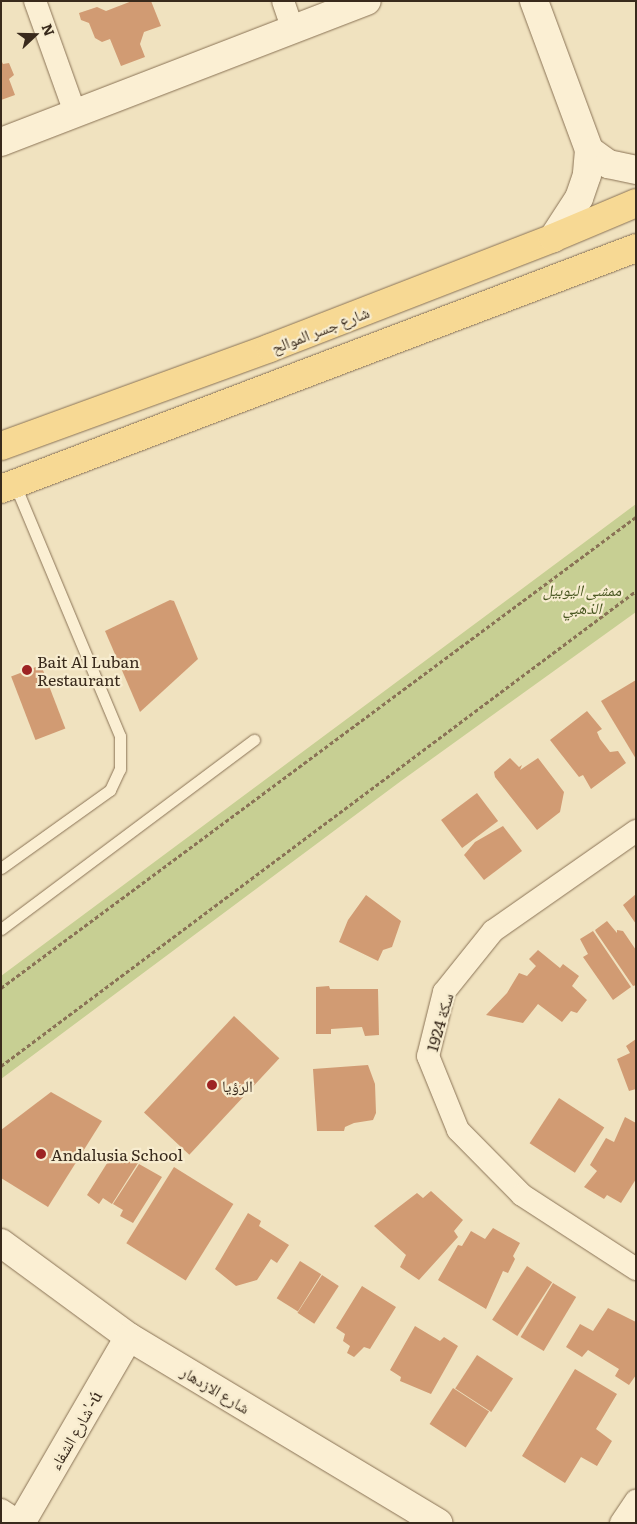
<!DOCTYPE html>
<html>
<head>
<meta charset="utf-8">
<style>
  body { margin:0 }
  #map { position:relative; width:637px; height:1524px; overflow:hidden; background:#f0e2bf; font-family:Literata,"Noto Naskh Arabic",serif }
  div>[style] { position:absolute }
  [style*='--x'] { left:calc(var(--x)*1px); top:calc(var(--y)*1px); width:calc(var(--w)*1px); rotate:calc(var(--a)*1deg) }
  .green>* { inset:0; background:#c7cf93 }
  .building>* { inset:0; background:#d19b73; transform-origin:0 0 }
  .path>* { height:3px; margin-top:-1.5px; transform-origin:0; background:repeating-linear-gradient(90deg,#8a7356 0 4px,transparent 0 6.5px) }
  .roads { filter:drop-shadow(0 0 1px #8a7356) drop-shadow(0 0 1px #8a7356) }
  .lane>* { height:11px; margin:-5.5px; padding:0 5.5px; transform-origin:5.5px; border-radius:5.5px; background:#fbefd3 }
  .street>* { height:22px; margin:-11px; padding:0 11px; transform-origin:11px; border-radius:11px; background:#fbefd3 }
  .secondary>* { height:28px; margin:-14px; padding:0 14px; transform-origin:14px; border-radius:14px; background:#fbefd3 }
  .primary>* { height:28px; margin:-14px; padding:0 14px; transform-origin:14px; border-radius:14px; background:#f7d994 }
  .dots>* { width:14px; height:14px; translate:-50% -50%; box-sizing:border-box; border:2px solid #f7eccf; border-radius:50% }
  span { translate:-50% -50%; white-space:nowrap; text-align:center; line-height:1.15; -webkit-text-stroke:4.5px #f7eccf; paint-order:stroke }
  .street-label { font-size:16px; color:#392a1c }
  .park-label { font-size:16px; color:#495721; font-style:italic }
  .poi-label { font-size:16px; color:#392a1c }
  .left { translate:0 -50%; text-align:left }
  .frame { position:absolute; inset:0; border:2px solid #392a1c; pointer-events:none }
  .north { position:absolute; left:10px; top:10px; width:50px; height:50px; -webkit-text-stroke:4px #f7eccf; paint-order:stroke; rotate:69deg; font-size:14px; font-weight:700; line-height:20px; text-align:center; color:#392a1c }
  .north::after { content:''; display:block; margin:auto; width:18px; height:22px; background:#392a1c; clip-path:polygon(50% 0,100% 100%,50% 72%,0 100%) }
</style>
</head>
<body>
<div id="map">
  <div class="green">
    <div style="clip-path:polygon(636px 504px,636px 612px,401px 781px,1px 1079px,1px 976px)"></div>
  </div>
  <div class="building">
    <div style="clip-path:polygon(132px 1px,151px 1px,161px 26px,144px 32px,140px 44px,145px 57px,121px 66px,110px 39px,102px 42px,95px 38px,89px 23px,81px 20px,79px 13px,97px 7px,106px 11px)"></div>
    <div style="clip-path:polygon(1px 60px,3px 64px,9px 63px,14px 75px,9px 79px,15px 95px,1px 100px)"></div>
    <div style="clip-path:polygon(170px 600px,174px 601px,198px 659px,140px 712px,105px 631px)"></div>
    <div style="left:41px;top:665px;width:68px;height:32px;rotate:69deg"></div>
    <div style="clip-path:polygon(636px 680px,636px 759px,601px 701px)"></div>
    <div style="clip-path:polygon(587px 711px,602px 729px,597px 732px,600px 739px,610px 752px,618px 751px,626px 763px,591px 789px,583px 775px,579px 777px,550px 740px)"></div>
    <div style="clip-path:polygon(510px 758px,519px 767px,522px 765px,520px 770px,538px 758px,564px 792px,560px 812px,537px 830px,495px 777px,494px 772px)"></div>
    <div style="left:477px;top:793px;width:35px;height:45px;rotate:53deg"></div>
    <div style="clip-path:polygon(503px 826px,522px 851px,484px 880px,464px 855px,475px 842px)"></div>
    <div style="clip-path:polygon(636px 888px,636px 924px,623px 905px,636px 894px)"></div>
    <div style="clip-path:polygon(366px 895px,401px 921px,392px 947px,383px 950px,378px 961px,339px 942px,348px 920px)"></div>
    <div style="clip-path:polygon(607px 921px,617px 933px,617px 930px,623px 931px,636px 950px,636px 985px,633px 986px,596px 932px,595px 930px)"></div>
    <div style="clip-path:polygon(593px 931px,631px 987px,613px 1000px,583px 957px,588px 954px,580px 939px)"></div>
    <div style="clip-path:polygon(538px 950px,560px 968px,563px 964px,579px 976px,572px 986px,587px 1000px,577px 1013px,571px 1011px,562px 1022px,538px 1004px,523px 1023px,486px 1015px,507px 993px,519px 973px,527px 976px,536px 966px,529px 959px)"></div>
    <div style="clip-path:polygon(329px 986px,330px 989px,378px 989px,379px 1035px,365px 1036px,362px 1027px,331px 1029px,331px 1034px,316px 1034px,316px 987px)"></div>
    <div style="left:234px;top:1016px;width:62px;height:132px;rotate:43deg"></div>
    <div style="clip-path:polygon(636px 1039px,636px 1089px,629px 1091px,617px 1059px,630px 1053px,626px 1046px)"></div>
    <div style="clip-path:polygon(368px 1065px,375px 1084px,376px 1113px,373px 1120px,354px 1123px,345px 1127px,344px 1131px,317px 1131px,313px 1069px)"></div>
    <div style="clip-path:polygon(51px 1092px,102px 1121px,48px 1207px,1px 1178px,1px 1130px)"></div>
    <div style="left:559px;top:1098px;width:54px;height:54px;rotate:33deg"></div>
    <div style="clip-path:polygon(625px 1117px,636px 1123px,636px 1179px,621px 1203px,607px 1195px,604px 1199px,584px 1187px,597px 1171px,590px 1165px,606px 1138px,614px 1142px)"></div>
    <div style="clip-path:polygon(116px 1149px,138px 1163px,112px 1204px,103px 1198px,99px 1204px,87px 1195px)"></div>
    <div style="clip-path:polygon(139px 1164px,162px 1177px,133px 1223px,120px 1216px,123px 1210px,113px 1204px)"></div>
    <div style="left:174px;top:1167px;width:70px;height:90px;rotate:32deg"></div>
    <div style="clip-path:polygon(431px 1191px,463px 1220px,454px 1231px,458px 1237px,419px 1280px,400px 1267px,406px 1255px,374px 1226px,417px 1193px,423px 1198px)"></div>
    <div style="clip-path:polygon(248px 1213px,261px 1221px,259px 1226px,289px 1245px,277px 1263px,271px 1259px,257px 1280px,236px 1286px,215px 1269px)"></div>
    <div style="clip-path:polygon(493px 1228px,520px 1243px,513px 1256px,515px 1259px,508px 1273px,503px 1271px,486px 1309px,438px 1280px,458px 1245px,462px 1246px,471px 1231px,485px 1239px)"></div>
    <div style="left:300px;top:1261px;width:25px;height:44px;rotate:32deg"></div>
    <div style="left:527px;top:1266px;width:30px;height:64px;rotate:33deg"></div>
    <div style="left:322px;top:1275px;width:20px;height:45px;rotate:33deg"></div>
    <div style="left:553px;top:1283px;width:27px;height:63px;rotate:31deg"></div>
    <div style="clip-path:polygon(362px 1286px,396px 1307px,370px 1349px,364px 1347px,354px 1357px,347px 1353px,350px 1346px,343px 1341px,345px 1334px,336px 1328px)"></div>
    <div style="clip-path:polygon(608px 1308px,636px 1322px,636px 1375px,629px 1385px,615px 1376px,619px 1369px,588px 1350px,582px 1357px,566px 1347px,580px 1324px,593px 1331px)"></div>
    <div style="clip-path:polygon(415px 1326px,440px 1341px,444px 1337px,458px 1346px,431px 1394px,400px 1381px,401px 1377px,390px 1370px)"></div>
    <div style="left:477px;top:1355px;width:43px;height:40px;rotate:33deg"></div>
    <div style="clip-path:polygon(575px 1369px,617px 1394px,596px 1429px,612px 1441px,597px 1466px,581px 1457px,565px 1483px,522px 1456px)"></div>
    <div style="left:453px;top:1388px;width:43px;height:43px;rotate:33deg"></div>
  </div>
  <div class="path">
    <div style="--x:1;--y:988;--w:791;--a:-36.57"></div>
    <div style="--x:1;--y:1066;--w:793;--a:-36.8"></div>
  </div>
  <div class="roads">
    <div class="lane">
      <div style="--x:1;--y:868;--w:134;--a:-35.6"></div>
      <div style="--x:110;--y:790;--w:23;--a:-65"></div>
      <div style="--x:120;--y:769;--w:33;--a:-90"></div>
      <div style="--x:120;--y:736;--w:261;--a:-112.7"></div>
      <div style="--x:1;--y:929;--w:316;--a:-36.8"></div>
    </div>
    <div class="street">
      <div style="--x:35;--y:1;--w:119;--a:70.3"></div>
      <div style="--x:283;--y:1;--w:31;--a:71"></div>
      <div style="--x:636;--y:831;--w:174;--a:145"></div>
      <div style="--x:493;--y:931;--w:78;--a:128.8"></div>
      <div style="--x:444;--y:992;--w:66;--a:104"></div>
      <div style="--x:428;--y:1056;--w:80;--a:67.9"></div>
      <div style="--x:458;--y:1130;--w:91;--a:45.4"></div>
      <div style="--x:522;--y:1195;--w:136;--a:33"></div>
      <div style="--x:1;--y:1510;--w:24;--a:33"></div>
      <div style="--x:621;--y:1523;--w:27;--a:-56"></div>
    </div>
    <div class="secondary">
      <div style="--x:534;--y:1;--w:159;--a:69.7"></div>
      <div style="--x:589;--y:150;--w:25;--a:95"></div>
      <div style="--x:587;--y:175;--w:24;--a:109"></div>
      <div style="--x:579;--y:198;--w:48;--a:123"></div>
      <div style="--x:1;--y:142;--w:392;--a:-21.1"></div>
      <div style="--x:589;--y:150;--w:24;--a:36"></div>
      <div style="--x:608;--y:164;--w:29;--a:12"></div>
      <div style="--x:1;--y:1243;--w:159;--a:36.3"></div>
      <div style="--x:129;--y:1337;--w:361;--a:31"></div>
      <div style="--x:21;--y:1523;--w:215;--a:-59.9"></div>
    </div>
    <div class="primary">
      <div style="--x:1;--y:446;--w:286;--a:-20"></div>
      <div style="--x:270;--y:348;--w:304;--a:-21.2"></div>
      <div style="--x:553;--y:238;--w:90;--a:-22.9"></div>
      <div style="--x:1;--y:489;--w:679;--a:-20.78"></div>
    </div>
  </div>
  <div class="dots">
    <div style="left:27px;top:670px;background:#9d2323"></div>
    <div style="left:212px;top:1085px;background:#9d2323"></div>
    <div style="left:41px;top:1154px;background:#9d2323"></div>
  </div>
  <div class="street-label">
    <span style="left:320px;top:329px;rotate:-21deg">شارع جسر الموالح</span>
    <span style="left:439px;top:1022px;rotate:-74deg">سكة 1924</span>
    <span style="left:216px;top:1389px;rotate:31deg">شارع الازدهار</span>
    <span style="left:75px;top:1430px;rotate:-60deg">شارع الشفاء'-ú</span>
  </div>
  <div class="park-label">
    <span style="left:582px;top:598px">ممشى اليوبيل<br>الذهبي</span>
  </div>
  <div class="poi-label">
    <span class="left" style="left:37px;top:670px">Bait Al Luban<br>Restaurant</span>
    <span class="left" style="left:222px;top:1085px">الرؤيا</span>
    <span class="left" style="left:51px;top:1154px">Andalusia School</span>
  </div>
  <div class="frame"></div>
  <div class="north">N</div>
</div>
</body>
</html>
